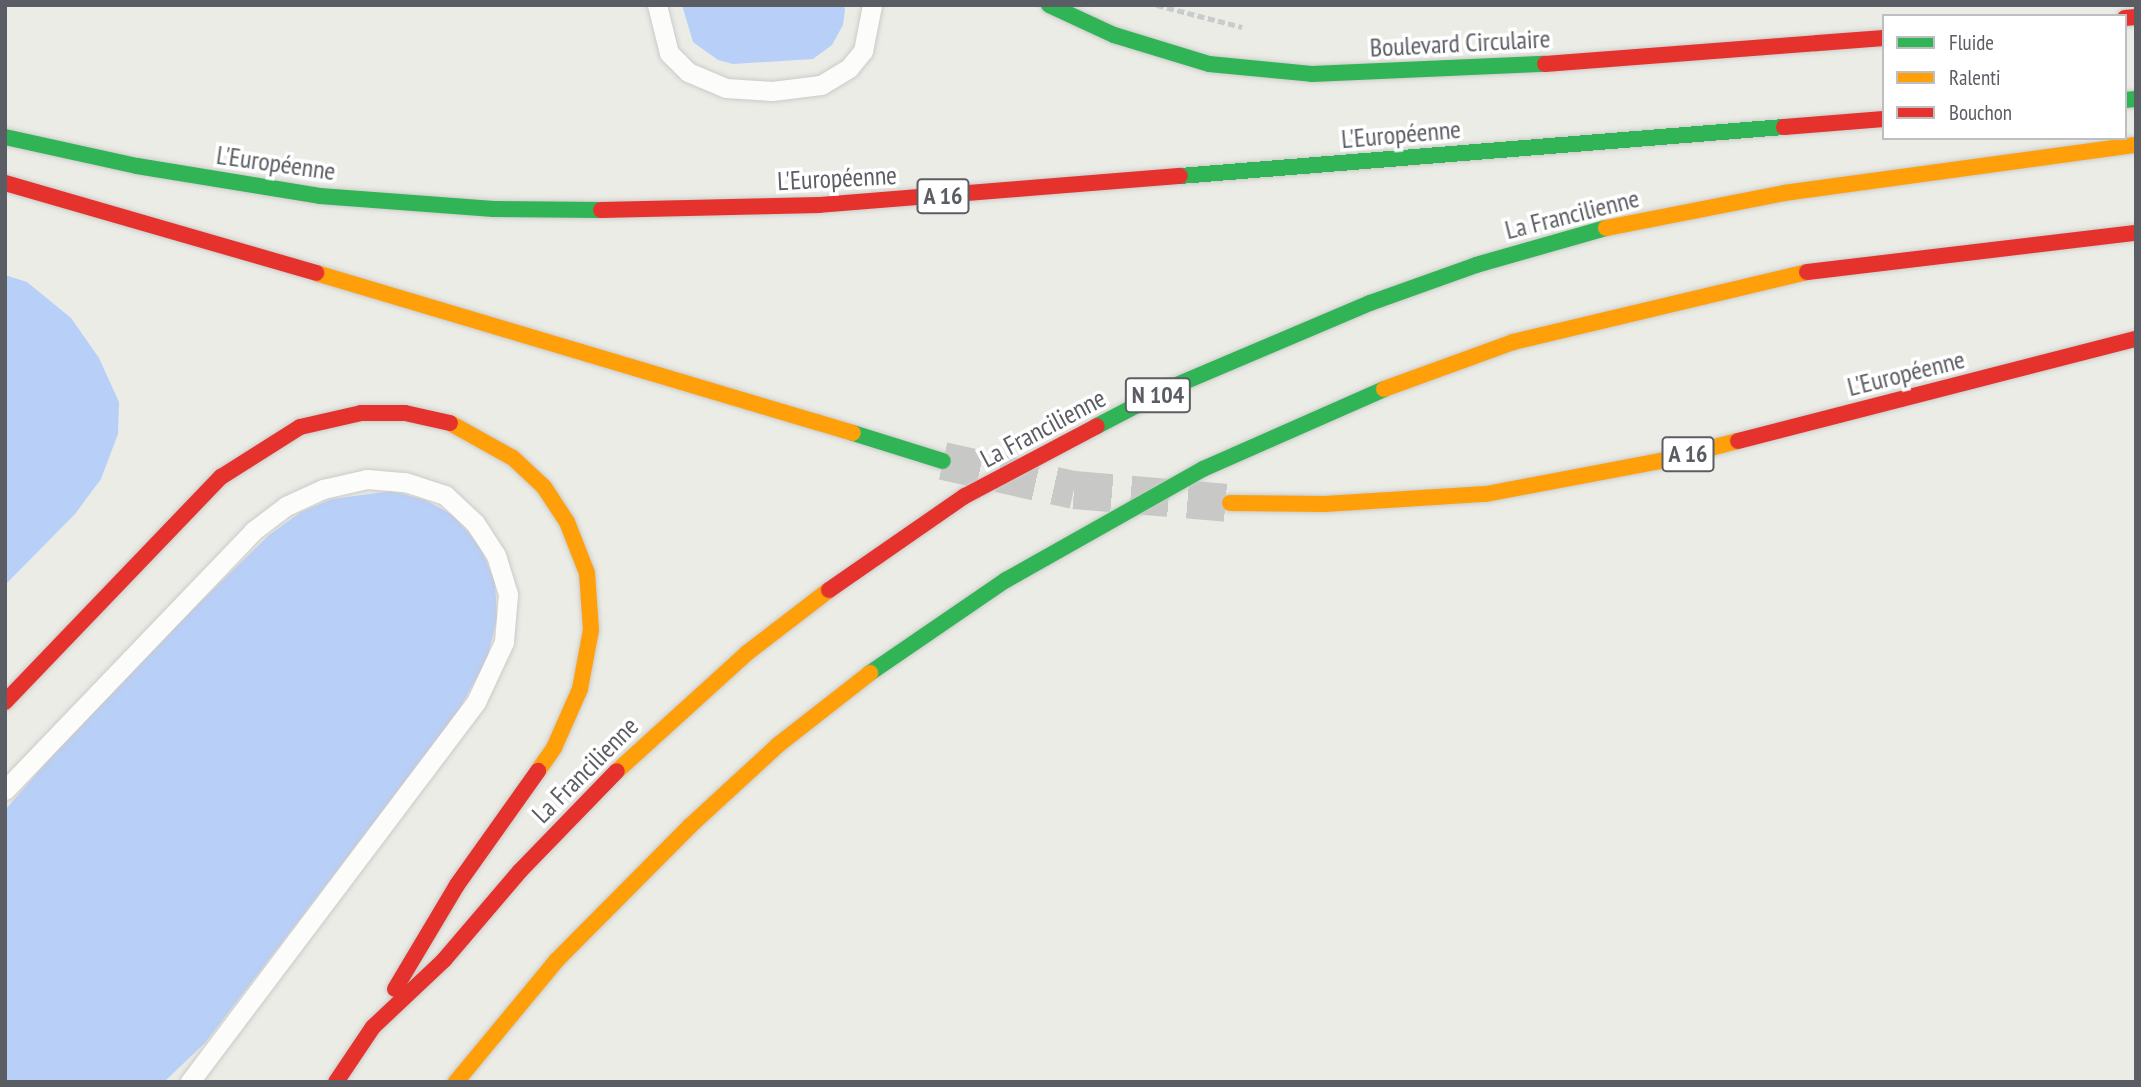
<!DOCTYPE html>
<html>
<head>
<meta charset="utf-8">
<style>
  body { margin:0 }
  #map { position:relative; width:2141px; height:1087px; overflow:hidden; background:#ecece6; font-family:"PT Sans Narrow",sans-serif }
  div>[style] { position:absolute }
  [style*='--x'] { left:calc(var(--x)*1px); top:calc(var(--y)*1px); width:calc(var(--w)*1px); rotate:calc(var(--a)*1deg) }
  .water>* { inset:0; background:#b8cff8 }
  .highway-tunnel>* { height:38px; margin-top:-19px; transform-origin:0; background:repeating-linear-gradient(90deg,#c8c8c6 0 38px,transparent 0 57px) }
  .path>* { height:4.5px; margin-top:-2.25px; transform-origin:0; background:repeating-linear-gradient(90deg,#c8cdcb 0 7px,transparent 0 10.5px) }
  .roads { filter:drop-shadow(0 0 2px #cacac9) drop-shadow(0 0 2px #cacac9) }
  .lane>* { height:19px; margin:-9.5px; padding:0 9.5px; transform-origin:9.5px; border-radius:9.5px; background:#fcfcfb }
  .fast>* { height:16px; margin:-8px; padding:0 8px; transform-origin:8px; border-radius:8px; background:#30b455 }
  .slow>* { height:16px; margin:-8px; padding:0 8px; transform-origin:8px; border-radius:8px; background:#ff9f0a }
  .jam>* { height:16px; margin:-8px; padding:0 8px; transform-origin:8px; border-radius:8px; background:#e5322d }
  span { translate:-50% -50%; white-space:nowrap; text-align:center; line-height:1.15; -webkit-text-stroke:7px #fff; paint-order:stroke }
  .shield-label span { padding:2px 5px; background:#fff; border:2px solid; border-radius:5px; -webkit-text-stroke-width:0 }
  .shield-label { font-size:24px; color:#5b5d64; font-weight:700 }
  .street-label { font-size:26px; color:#5b5d64 }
  .frame { position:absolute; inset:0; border:7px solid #5b5d64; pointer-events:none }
  .legend { position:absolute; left:1882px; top:14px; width:245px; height:126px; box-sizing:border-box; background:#fff; border:2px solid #bdbec1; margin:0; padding:9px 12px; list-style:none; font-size:21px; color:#5b5d64 }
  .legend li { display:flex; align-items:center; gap:14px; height:35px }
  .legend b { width:35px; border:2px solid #bdbec1 }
</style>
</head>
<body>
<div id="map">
  <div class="water">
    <div style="clip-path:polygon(682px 5px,844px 5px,845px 10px,843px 25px,832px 45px,813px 59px,733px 64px,718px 60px,693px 42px)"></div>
    <div style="clip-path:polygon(5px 275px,27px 282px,71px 318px,99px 358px,119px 402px,118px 434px,101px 479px,75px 514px,5px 585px)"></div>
    <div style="clip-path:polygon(392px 491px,425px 500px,453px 515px,480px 546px,495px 582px,497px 619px,487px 659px,456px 715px,205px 1043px,164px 1082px,5px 1082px,5px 810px,110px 690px,268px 536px,301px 512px,332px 499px)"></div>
  </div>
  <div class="highway-tunnel">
    <div style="--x:943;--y:461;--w:134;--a:12.5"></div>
    <div style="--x:1074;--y:490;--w:157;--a:4.8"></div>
  </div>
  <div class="path">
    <div style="--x:1157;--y:5;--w:88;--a:14.5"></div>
  </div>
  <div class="roads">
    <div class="lane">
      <div style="--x:657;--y:5;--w:49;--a:76"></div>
      <div style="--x:669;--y:53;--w:27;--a:45"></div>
      <div style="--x:688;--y:72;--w:41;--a:22.8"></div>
      <div style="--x:726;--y:88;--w:46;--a:3.7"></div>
      <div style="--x:772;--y:91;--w:49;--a:-7"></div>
      <div style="--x:821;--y:85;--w:33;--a:-31"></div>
      <div style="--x:849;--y:68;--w:22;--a:-51"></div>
      <div style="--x:863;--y:51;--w:47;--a:-78.9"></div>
      <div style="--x:5;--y:790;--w:359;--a:-46.2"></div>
      <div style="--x:253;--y:531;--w:41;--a:-37.1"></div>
      <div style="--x:286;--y:506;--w:41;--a:-24.7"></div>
      <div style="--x:323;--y:489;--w:45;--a:-12.8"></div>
      <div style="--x:367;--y:479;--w:38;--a:5"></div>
      <div style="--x:405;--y:482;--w:42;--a:18"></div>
      <div style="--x:445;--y:495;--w:41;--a:43"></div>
      <div style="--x:475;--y:523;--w:38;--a:57"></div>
      <div style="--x:496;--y:555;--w:41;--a:72.9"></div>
      <div style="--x:508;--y:594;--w:48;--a:94.8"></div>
      <div style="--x:504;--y:642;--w:66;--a:115"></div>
      <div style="--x:476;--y:702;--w:476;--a:127"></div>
    </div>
    <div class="fast">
      <div style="--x:1049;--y:5;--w:72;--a:24.8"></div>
      <div style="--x:1114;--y:35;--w:99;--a:17"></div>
      <div style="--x:1209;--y:64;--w:103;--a:5.5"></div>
      <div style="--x:1312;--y:74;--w:233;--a:-2.5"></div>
      <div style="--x:2125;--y:100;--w:11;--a:-5"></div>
      <div style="--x:5;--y:137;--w:135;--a:12.4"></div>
      <div style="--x:137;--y:166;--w:185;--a:9.3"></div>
      <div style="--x:320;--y:196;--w:174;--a:4.3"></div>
      <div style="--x:494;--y:209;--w:107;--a:0.5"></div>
      <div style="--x:1180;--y:176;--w:606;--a:-4.64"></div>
      <div style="--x:1097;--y:426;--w:85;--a:-27.5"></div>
      <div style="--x:1172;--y:387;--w:215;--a:-23"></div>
      <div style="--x:1370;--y:303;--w:113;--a:-19.7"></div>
      <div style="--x:1476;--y:265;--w:135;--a:-15.9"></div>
      <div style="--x:853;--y:433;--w:94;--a:17.3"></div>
      <div style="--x:870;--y:673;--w:165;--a:-34.4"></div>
      <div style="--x:1006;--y:580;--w:226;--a:-29.4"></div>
      <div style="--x:1203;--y:469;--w:198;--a:-23.8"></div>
    </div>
    <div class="slow">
      <div style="--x:1606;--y:228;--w:181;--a:-11.1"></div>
      <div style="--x:1784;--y:193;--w:355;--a:-7.8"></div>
      <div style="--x:316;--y:273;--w:560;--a:16.59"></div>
      <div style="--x:1384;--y:389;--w:137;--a:-20"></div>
      <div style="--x:1513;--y:342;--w:302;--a:-13.4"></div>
      <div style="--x:450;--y:423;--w:72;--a:29.1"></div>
      <div style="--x:513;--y:458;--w:42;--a:43.1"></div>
      <div style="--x:544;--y:487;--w:42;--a:56.7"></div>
      <div style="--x:567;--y:522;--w:55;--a:68.6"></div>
      <div style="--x:587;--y:573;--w:57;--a:86"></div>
      <div style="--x:591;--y:630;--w:60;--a:100.6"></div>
      <div style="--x:580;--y:689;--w:64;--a:113.8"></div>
      <div style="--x:554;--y:748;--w:28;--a:125"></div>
      <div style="--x:1230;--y:503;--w:95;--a:0.6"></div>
      <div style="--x:1325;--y:504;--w:161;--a:-3.6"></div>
      <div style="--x:1486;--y:494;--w:178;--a:-10.7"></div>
      <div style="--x:1661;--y:461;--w:80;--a:-14.6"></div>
      <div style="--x:617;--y:771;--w:176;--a:-42.2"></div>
      <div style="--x:747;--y:653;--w:103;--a:-37.5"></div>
      <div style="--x:456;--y:1082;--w:157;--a:-50.4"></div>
      <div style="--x:556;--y:961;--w:190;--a:-45.2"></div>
      <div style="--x:690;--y:826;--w:120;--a:-42.6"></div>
      <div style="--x:778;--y:745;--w:117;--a:-38"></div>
    </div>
    <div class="jam">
      <div style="--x:2125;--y:18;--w:11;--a:-5"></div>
      <div style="--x:1545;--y:64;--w:340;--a:-4.4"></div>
      <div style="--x:1784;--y:127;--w:100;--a:-4.6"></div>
      <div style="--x:5;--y:183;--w:324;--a:16.1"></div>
      <div style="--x:601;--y:210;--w:218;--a:-1.3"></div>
      <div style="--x:819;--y:205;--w:362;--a:-4.6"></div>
      <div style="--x:1807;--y:272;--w:331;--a:-6.8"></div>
      <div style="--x:1738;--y:441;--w:411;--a:-14.4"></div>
      <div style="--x:829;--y:590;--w:165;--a:-34.7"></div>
      <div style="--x:965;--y:496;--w:149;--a:-27.9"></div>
      <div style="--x:5;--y:702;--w:312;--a:-46.2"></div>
      <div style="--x:221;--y:477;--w:93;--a:-32.3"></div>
      <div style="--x:300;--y:427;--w:63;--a:-12.9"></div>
      <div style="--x:361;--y:413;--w:44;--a:0"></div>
      <div style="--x:405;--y:413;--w:46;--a:12.5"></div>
      <div style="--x:395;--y:989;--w:121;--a:-59.2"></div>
      <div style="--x:457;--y:885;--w:140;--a:-54.6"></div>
      <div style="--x:336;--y:1082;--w:66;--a:-56.1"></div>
      <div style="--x:373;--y:1027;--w:98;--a:-43.3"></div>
      <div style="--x:444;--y:960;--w:117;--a:-49.5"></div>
      <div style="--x:520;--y:871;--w:139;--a:-45.9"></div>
    </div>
  </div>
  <div class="shield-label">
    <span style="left:943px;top:196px">A 16</span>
    <span style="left:1158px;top:395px">N 104</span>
    <span style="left:1688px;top:454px">A 16</span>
  </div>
  <div class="street-label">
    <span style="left:1460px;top:43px;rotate:-3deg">Boulevard Circulaire</span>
    <span style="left:1401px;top:134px;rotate:-5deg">L'Européenne</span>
    <span style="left:276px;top:163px;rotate:8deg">L'Européenne</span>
    <span style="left:837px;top:178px;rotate:-3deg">L'Européenne</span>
    <span style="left:1572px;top:214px;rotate:-14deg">La Francilienne</span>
    <span style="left:1906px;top:373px;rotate:-14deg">L'Européenne</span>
    <span style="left:1043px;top:428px;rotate:-28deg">La Francilienne</span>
    <span style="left:585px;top:770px;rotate:-45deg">La Francilienne</span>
  </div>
  <div class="frame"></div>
  <ul class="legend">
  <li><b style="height:9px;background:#30b455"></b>Fluide</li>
  <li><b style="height:9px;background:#ff9f0a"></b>Ralenti</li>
  <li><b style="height:9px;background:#e5322d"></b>Bouchon</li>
  </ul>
</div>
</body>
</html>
